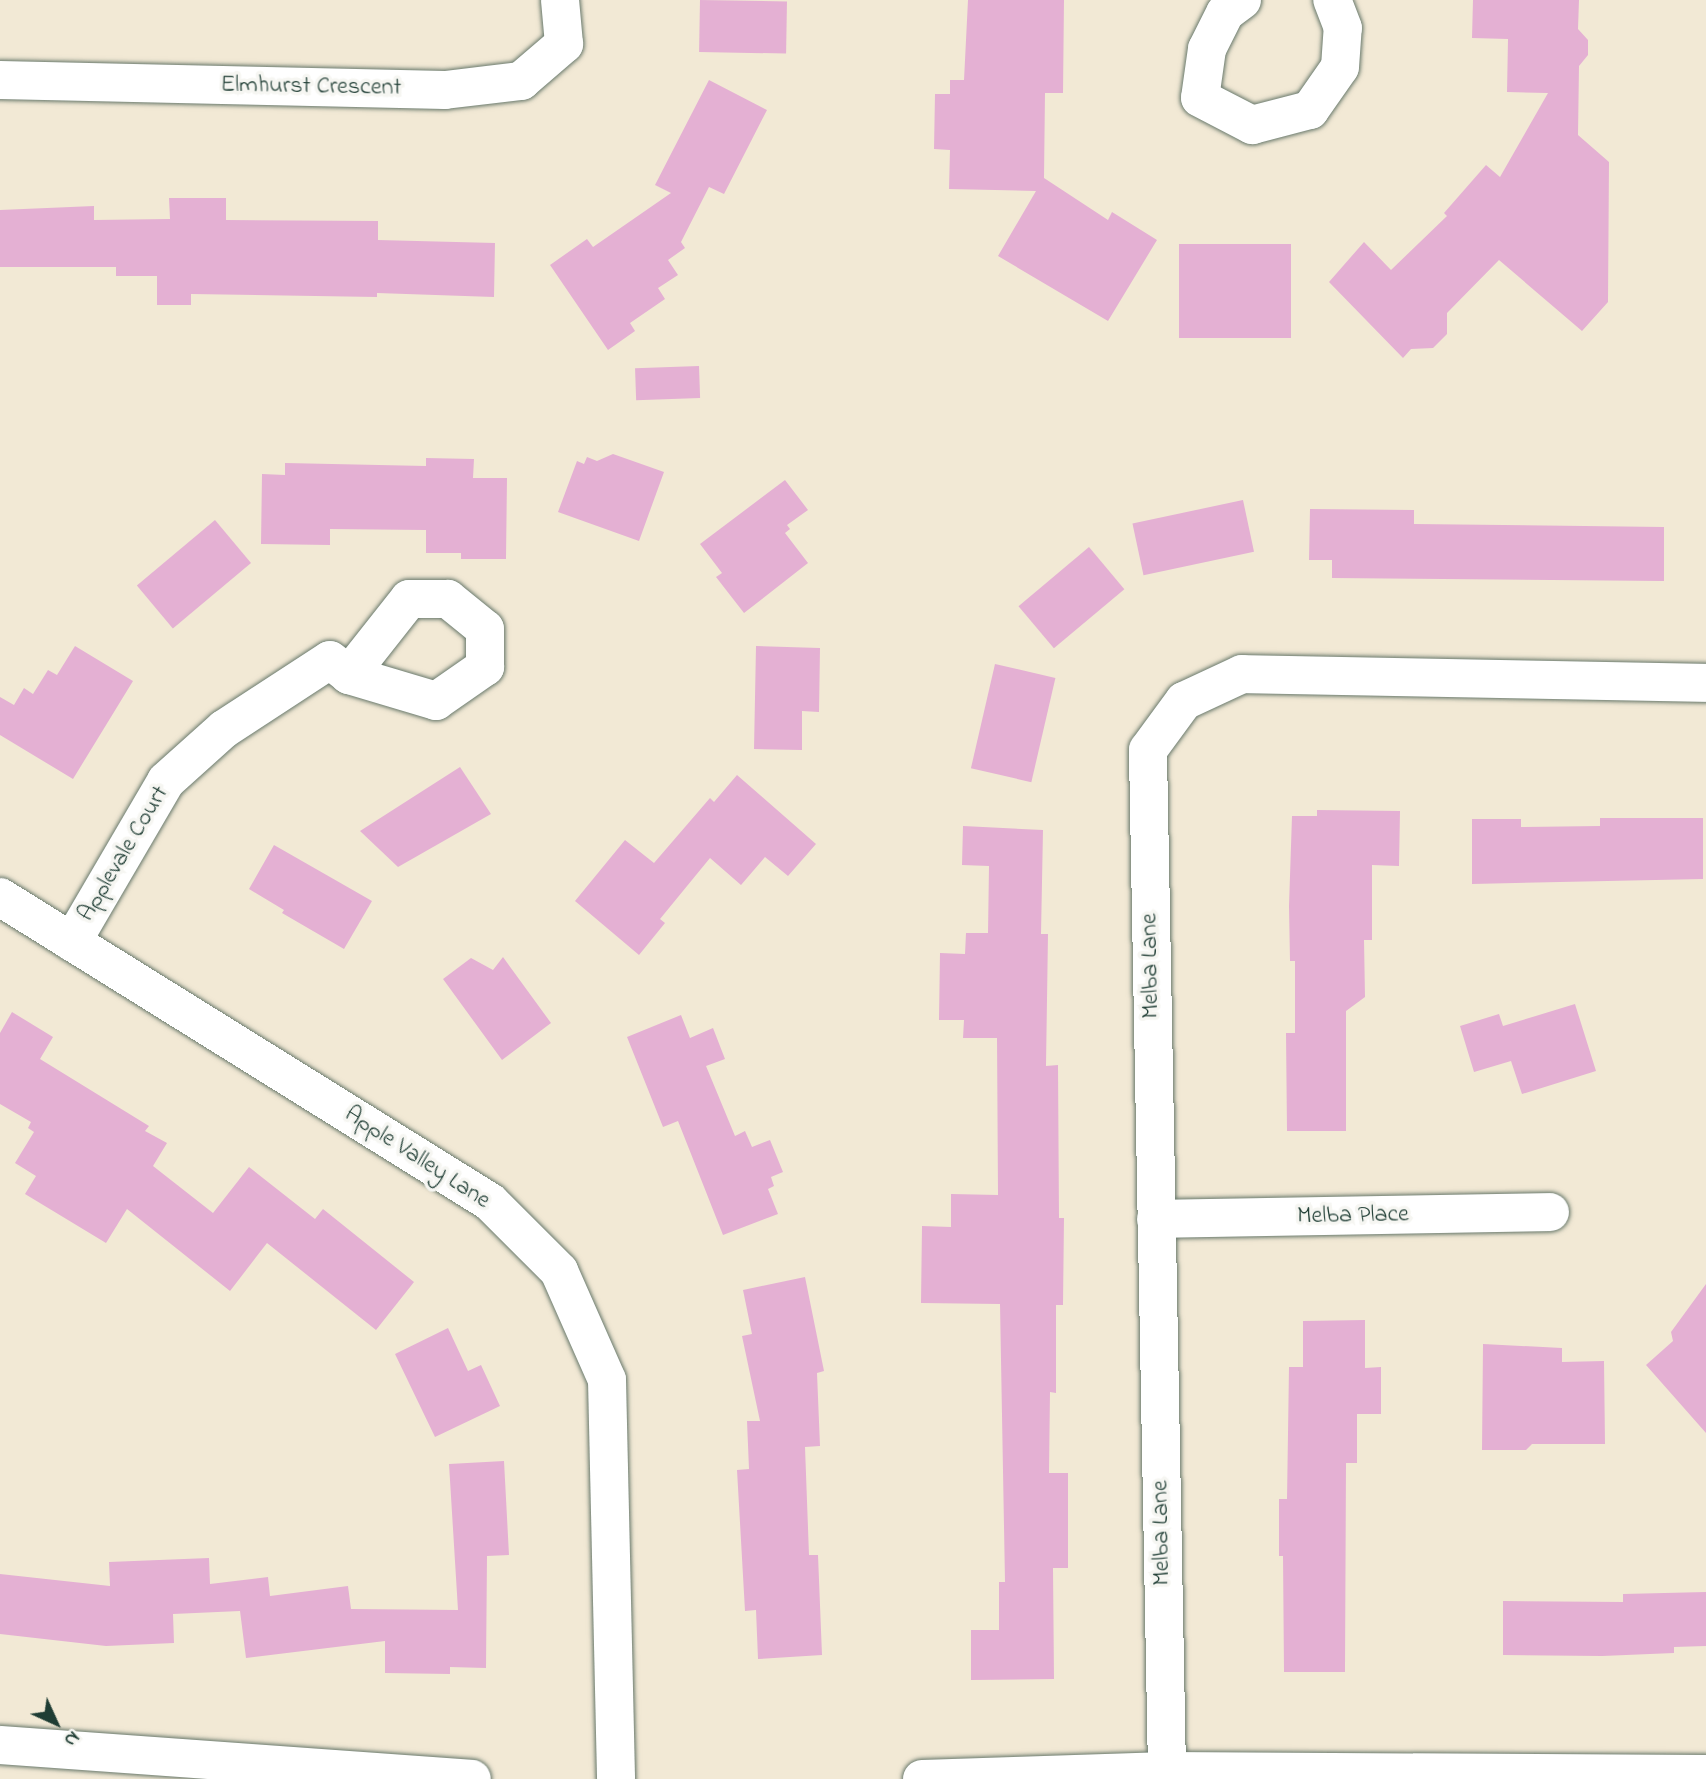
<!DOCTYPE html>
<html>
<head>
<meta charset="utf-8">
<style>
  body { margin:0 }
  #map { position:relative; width:1706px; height:1779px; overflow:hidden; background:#f2e9d5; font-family:"Indie Flower",sans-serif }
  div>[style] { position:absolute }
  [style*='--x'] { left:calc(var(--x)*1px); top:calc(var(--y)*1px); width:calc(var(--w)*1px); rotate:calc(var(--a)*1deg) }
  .building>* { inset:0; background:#e4b0d3; transform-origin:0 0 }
  .roads { filter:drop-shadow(0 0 2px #69796c) drop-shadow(0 0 2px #69796c) }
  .minor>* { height:38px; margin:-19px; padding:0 19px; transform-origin:19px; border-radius:19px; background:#fff }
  span { translate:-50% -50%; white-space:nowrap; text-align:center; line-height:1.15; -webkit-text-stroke:7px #f6f6f2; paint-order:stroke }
  .street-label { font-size:24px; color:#1f3d34 }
  .north { position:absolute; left:21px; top:1688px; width:70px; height:70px; -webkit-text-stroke:5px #f6f6f2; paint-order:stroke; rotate:135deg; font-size:19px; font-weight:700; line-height:28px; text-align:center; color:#1f3d34 }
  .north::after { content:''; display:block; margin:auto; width:24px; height:32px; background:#1f3d34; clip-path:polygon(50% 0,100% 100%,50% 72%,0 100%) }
</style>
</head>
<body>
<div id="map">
  <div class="building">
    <div style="left:700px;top:0;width:87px;height:52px;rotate:1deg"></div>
    <div style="clip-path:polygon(968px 0,1064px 0,1063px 93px,1045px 93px,1044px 178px,1108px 220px,1112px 212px,1157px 240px,1108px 321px,998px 256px,1036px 191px,949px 189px,950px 150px,934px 149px,935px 94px,950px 94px,950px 80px,964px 80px)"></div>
    <div style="clip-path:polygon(1473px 0,1579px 0,1578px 29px,1588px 40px,1588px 55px,1579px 66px,1578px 135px,1609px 162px,1608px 302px,1582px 331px,1499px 260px,1447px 313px,1447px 334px,1433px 348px,1411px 349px,1403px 358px,1329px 282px,1364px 242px,1391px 270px,1447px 216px,1444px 213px,1486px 165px,1500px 177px,1548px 93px,1507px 92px,1508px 39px,1472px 38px)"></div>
    <div style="clip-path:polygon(709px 80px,767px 110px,724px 194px,709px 187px,681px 242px,685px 248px,668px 260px,678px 275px,658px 288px,665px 299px,630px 323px,635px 331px,608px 350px,550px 265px,587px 239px,593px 247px,671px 193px,655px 185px)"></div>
    <div style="clip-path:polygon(169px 198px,226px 198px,226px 220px,378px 221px,378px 240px,495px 243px,494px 297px,377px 293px,377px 297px,191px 294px,191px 305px,157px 305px,157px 276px,116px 276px,116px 267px,0 267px,0 210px,94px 206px,94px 220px,170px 219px)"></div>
    <div style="left:1179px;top:244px;width:112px;height:94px"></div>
    <div style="left:699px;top:366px;width:32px;height:64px;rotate:88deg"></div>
    <div style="clip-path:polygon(613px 454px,664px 472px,639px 541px,558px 512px,577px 461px,584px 464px,587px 457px,597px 461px)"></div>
    <div style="clip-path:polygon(426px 458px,474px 459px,473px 478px,507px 478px,506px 559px,461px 559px,461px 553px,426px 553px,426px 530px,330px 529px,330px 545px,261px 544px,262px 474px,285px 475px,285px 463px,426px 466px)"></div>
    <div style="clip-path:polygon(785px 480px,808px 510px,787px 525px,790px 529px,785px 533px,808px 563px,744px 613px,716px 577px,722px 573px,700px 544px)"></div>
    <div style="left:1243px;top:500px;width:53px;height:113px;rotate:78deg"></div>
    <div style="clip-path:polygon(1310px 509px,1414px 510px,1414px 524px,1664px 527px,1664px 581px,1332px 578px,1332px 560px,1309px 560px)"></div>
    <div style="left:215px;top:520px;width:56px;height:102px;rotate:50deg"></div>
    <div style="left:1089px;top:547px;width:55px;height:92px;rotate:50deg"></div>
    <div style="clip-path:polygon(75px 646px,133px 681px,73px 779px,0 735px,0 697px,14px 705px,24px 688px,33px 694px,48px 670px,57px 675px)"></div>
    <div style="clip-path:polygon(756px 646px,820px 648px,819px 712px,802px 711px,802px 750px,754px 749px)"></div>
    <div style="left:995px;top:664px;width:62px;height:107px;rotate:13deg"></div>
    <div style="clip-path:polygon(460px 767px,491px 814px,398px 867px,360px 831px)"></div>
    <div style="clip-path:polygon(737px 775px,816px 844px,788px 876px,765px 857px,741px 885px,710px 858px,660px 919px,665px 923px,639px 955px,575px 901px,625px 840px,654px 863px,710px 798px,714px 802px)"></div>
    <div style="clip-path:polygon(1317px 810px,1400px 811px,1399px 866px,1372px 865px,1372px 940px,1364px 940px,1365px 997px,1346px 1011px,1346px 1131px,1287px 1131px,1286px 1033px,1295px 1033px,1295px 961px,1290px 961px,1289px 906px,1292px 816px,1317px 816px)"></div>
    <div style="clip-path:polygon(1600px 818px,1703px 818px,1703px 879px,1472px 884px,1472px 819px,1521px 819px,1521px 827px,1600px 826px)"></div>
    <div style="clip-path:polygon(963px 826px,1043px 830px,1041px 934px,1048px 934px,1046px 1066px,1058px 1065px,1059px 1218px,1064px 1218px,1063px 1305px,1056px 1305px,1056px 1393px,1050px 1392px,1049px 1473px,1068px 1473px,1068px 1568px,1053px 1568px,1054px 1679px,971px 1680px,971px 1630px,999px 1630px,999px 1582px,1005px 1582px,1000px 1304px,921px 1303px,922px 1226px,951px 1227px,951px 1194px,998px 1195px,997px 1038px,963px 1038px,964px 1020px,939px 1020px,940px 953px,965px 954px,966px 933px,988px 933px,989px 866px,962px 865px)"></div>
    <div style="clip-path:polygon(274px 845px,372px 901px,344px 949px,282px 913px,284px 910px,249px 889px)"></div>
    <div style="clip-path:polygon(503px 957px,551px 1023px,502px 1060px,443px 979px,471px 958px,493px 970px)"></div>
    <div style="clip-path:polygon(1575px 1004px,1596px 1071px,1522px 1094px,1511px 1061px,1474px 1072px,1460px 1026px,1499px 1014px,1503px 1026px)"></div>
    <div style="clip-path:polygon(12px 1012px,53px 1037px,40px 1059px,149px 1126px,145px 1131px,167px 1143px,153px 1166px,213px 1213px,249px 1167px,315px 1219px,323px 1209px,414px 1282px,376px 1330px,267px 1243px,230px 1291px,127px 1209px,106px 1243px,25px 1194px,36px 1176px,15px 1163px,34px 1132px,28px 1128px,31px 1122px,0 1104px,0 1033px)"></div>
    <div style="clip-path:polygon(681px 1015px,690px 1038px,713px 1028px,725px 1059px,706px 1066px,735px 1136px,745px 1131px,752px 1147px,770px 1140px,783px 1172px,771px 1177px,774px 1186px,768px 1189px,778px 1214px,723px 1235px,678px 1121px,663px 1127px,627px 1037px)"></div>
    <div style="clip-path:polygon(805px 1277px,824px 1371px,817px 1373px,820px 1446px,805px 1447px,809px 1555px,818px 1555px,822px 1655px,758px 1659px,756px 1610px,745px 1611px,737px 1470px,749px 1469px,747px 1421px,760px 1421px,742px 1336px,752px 1334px,743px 1290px)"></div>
    <div style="clip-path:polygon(1706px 1284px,1706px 1433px,1646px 1365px,1673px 1341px,1671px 1332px)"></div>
    <div style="clip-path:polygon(1365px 1320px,1365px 1368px,1381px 1367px,1381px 1414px,1357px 1414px,1357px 1463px,1346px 1463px,1345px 1672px,1284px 1672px,1283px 1556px,1279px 1556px,1279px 1499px,1287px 1499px,1289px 1367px,1303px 1367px,1303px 1321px)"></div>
    <div style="clip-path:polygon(448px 1328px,468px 1371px,481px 1365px,500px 1406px,435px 1437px,395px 1354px)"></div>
    <div style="clip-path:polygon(1483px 1344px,1562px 1348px,1562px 1362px,1604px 1361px,1605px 1444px,1532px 1444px,1526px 1450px,1482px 1450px)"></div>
    <div style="clip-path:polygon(504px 1461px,509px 1555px,487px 1556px,486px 1668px,450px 1667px,450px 1674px,385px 1673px,385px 1641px,246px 1658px,240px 1611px,173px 1614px,174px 1643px,106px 1646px,0 1634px,0 1574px,110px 1586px,109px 1562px,209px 1558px,210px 1584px,268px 1577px,270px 1596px,348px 1586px,351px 1609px,458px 1610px,449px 1464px)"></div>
    <div style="clip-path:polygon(1706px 1592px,1706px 1646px,1674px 1647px,1674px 1653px,1602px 1656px,1503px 1655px,1503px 1601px,1623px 1602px,1623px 1594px)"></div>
  </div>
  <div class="roads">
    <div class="minor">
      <div style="--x:1242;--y:0;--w:21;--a:143"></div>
      <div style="--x:1225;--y:13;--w:40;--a:116.6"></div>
      <div style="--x:1207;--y:49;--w:49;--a:98.1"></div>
      <div style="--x:1200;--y:98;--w:59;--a:27.4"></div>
      <div style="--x:1252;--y:125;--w:60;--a:-14.5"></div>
      <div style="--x:1310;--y:110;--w:52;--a:-55.1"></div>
      <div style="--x:1340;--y:67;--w:39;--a:-86"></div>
      <div style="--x:1343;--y:28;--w:30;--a:-111"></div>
      <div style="--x:0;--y:80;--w:445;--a:1.3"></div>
      <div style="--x:445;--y:90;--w:77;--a:-6.8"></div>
      <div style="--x:521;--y:81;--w:57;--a:-40.7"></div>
      <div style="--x:564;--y:44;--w:44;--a:-95.2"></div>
      <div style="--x:0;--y:897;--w:577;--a:31.9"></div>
      <div style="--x:490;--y:1202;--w:98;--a:45"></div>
      <div style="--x:559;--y:1271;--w:119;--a:66.2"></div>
      <div style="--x:607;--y:1380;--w:399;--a:88.7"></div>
      <div style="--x:72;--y:942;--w:186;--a:-59.7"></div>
      <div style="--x:166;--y:781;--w:78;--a:-41.9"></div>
      <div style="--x:224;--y:729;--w:126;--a:-33.1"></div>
      <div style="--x:330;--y:660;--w:24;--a:38"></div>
      <div style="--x:349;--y:675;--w:91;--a:16.6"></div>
      <div style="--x:436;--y:701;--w:60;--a:-34.8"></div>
      <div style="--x:485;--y:667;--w:38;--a:-90"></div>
      <div style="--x:485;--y:629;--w:48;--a:-141"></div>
      <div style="--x:448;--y:599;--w:39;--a:180"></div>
      <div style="--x:409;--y:599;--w:97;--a:128.3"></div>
      <div style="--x:1156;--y:1219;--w:394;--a:-1"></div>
      <div style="--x:0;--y:1745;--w:473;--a:4.1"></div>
      <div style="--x:1167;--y:1771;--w:1021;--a:-91.07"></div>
      <div style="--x:1148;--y:750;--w:61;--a:-53.7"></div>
      <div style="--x:1184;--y:701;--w:64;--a:-25"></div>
      <div style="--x:1242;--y:674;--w:464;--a:1.1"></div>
      <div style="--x:922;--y:1779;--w:245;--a:-1.9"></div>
      <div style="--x:1167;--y:1771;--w:539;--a:0.32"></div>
    </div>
  </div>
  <div class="street-label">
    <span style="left:311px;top:87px;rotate:1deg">Elmhurst Crescent</span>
    <span style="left:124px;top:854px;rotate:-59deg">Applevale Court</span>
    <span style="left:1151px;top:966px;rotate:-91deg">Melba Lane</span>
    <span style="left:417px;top:1158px;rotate:33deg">Apple Valley Lane</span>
    <span style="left:1353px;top:1216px;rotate:-1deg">Melba Place</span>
    <span style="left:1162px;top:1533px;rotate:-91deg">Melba Lane</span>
  </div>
  <div class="north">N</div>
</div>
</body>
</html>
